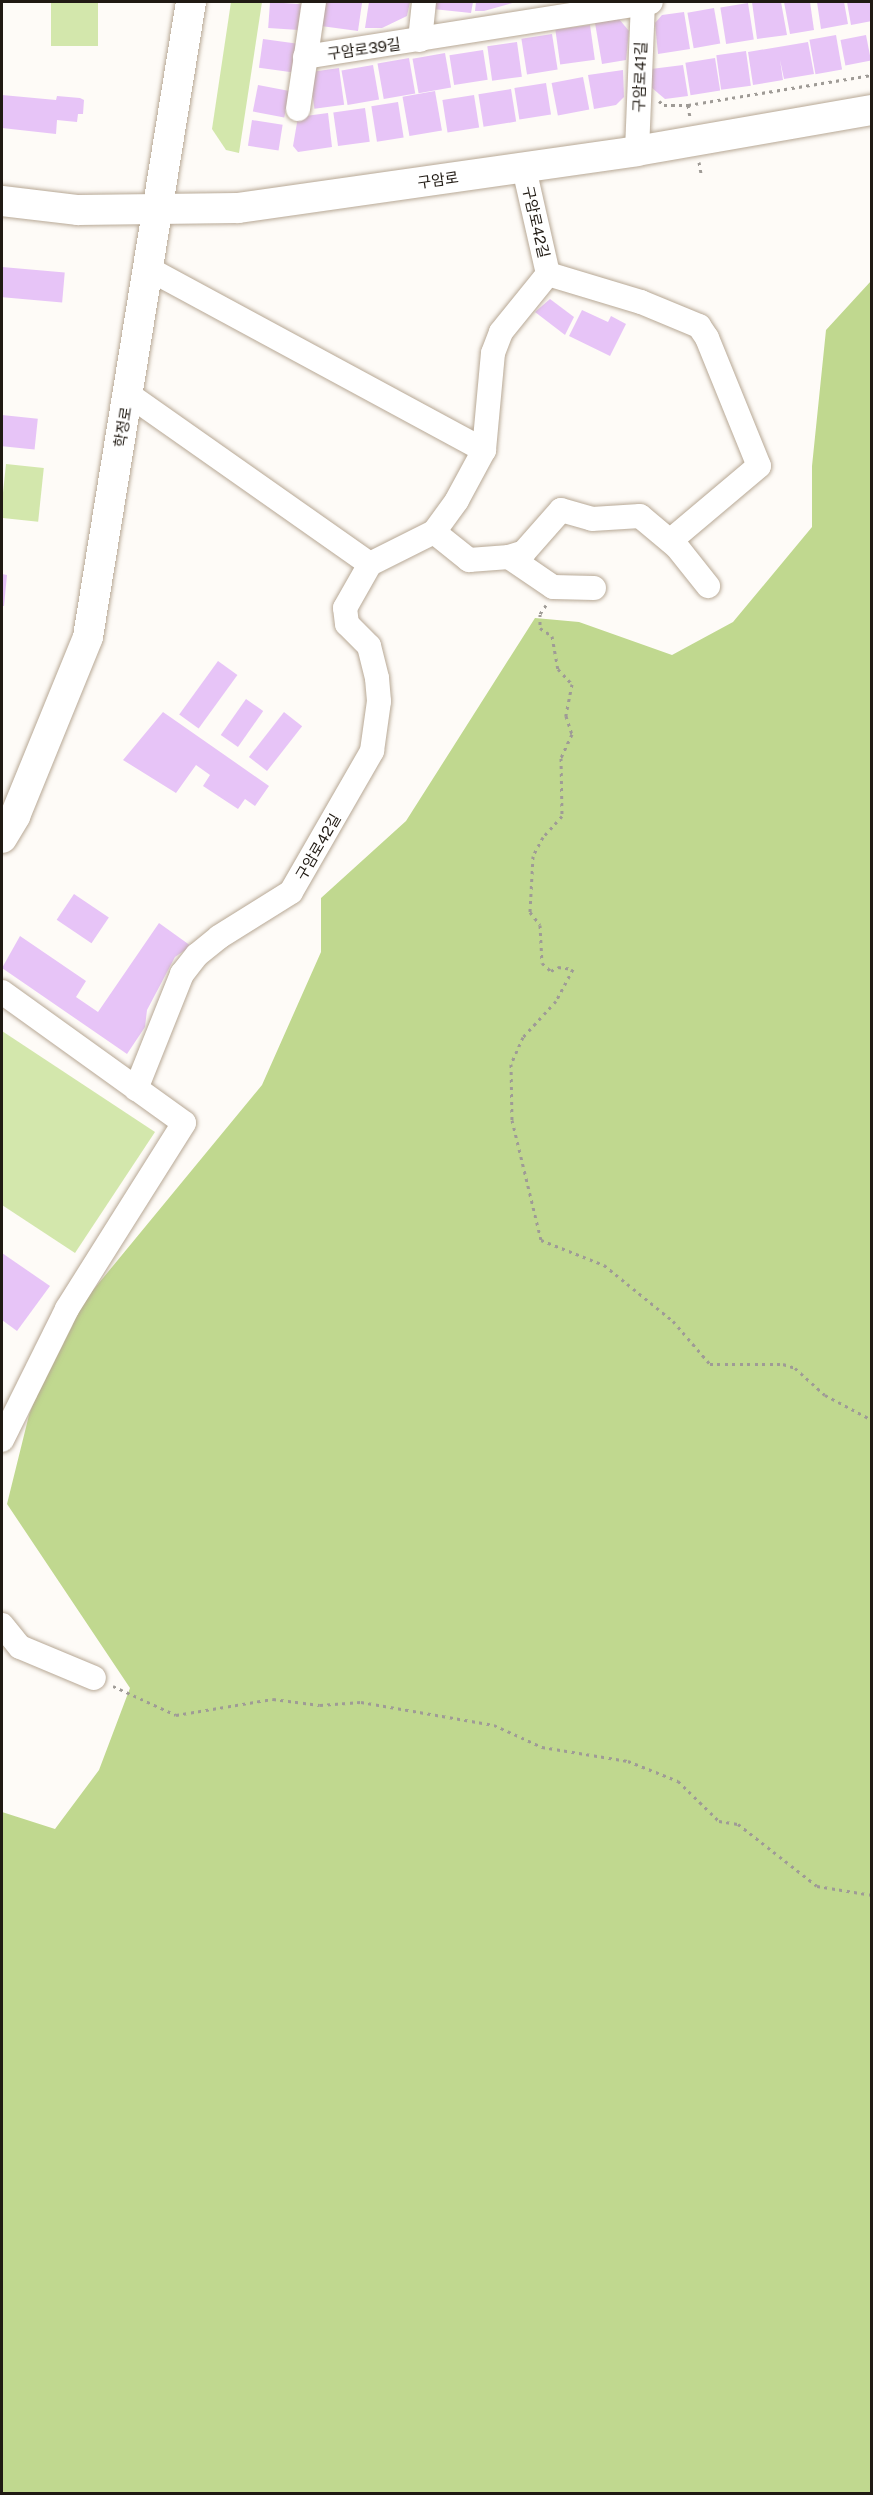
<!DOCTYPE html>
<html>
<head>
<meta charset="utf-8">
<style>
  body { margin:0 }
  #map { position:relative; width:873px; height:2495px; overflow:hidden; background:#fefbf7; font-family:"Public Sans","Noto Sans KR",sans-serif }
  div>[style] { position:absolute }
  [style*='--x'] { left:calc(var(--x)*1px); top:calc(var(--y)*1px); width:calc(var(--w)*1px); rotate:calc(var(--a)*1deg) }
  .green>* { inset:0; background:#d3e7ac; transform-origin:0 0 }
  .forest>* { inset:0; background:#c0d88f }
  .building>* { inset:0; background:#e7c4f7; transform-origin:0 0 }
  .path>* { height:3px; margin-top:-1.5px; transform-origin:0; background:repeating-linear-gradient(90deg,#9f9b96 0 3px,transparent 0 7.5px) }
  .roads { filter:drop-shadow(0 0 2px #b7a895) drop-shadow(0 0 2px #b7a895) }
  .minor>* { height:24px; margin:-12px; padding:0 12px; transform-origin:12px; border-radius:12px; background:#fff }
  .major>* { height:30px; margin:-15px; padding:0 15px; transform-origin:15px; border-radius:15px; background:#fff }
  span { translate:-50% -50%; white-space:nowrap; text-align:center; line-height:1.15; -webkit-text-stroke:5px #fff; paint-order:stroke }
  .street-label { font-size:15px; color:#201a13 }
  .frame { position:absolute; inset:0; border:3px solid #201a13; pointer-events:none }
</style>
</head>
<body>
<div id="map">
  <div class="green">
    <div style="left:51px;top:2px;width:47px;height:44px"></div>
    <div style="clip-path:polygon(231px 2px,262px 2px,239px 153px,226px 150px,212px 129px)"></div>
    <div style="left:6px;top:464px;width:38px;height:54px;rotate:6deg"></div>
    <div style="clip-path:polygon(2px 1031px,155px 1132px,75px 1253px,2px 1205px)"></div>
  </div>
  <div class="forest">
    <div style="clip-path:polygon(871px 281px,871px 2493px,2px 2494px,2px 1812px,55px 1829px,99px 1770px,130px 1688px,7px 1504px,29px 1415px,61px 1329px,262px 1085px,321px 952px,321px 898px,406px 821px,535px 618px,579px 622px,672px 655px,733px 622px,812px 527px,812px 466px,826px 330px)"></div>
  </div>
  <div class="building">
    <div style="left:270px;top:2px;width:31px;height:26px;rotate:4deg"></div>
    <div style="clip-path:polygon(325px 2px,362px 3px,358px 31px,321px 26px)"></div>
    <div style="clip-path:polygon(369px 2px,410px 2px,407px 16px,382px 28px,365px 28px)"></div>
    <div style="clip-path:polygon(433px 2px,473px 2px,471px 13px,433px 9px)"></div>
    <div style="clip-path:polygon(476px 2px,516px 2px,484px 11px,475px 11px)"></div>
    <div style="clip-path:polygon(752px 2px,781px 2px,787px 35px,757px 39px)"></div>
    <div style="clip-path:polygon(784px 2px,810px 2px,814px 30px,790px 34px)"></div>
    <div style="clip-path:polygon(817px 2px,844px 2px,848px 24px,821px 29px)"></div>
    <div style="clip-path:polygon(847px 2px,871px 2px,872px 21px,851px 25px)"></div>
    <div style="left:748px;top:3px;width:37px;height:28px;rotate:81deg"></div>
    <div style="left:714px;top:8px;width:36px;height:27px;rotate:80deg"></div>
    <div style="clip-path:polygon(684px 12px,690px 49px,658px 54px,655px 23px,662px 15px)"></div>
    <div style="clip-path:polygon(619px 19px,629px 31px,626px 60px,602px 64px,595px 23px)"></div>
    <div style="left:590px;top:25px;width:35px;height:35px;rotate:82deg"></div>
    <div style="left:552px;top:34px;width:36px;height:31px;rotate:81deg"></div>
    <div style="left:836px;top:35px;width:35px;height:27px;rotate:80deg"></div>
    <div style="left:866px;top:35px;width:26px;height:26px;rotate:79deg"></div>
    <div style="left:263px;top:39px;width:35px;height:29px;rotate:8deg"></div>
    <div style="left:517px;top:42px;width:35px;height:30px;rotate:82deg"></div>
    <div style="clip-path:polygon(808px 42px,814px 74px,784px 79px,780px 60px,783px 80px,753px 85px,748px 52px)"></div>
    <div style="left:483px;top:50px;width:30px;height:34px;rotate:81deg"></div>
    <div style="left:746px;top:51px;width:35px;height:30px;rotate:82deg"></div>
    <div style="left:445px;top:53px;width:35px;height:33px;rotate:80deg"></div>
    <div style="left:409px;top:58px;width:36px;height:32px;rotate:80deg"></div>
    <div style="left:715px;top:58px;width:33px;height:30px;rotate:81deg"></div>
    <div style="left:373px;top:65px;width:35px;height:32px;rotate:80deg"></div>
    <div style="clip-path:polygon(683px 65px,688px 96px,665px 99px,652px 88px,651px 69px)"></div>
    <div style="left:339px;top:68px;width:37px;height:30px;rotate:82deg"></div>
    <div style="clip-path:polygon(623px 70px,624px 97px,616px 105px,594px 109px,588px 75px)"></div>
    <div style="left:583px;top:77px;width:33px;height:32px;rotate:79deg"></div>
    <div style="left:546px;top:83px;width:32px;height:32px;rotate:81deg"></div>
    <div style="left:258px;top:85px;width:32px;height:27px;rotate:11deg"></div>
    <div style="left:511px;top:89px;width:33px;height:33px;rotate:81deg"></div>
    <div style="left:435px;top:91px;width:40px;height:33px;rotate:80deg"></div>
    <div style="clip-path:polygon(2px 95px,56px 100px,57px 96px,80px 98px,84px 100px,83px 114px,78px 114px,77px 122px,57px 120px,56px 134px,2px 128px)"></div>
    <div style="left:474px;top:95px;width:33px;height:32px;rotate:81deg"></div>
    <div style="left:398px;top:102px;width:36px;height:27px;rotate:81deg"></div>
    <div style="left:365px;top:108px;width:34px;height:32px;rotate:82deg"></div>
    <div style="clip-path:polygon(328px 113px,332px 147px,298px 152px,293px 146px,298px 117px)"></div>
    <div style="left:252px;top:120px;width:31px;height:26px;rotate:9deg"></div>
    <div style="left:2px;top:267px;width:63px;height:30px;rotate:5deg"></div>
    <div style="clip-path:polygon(550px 299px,574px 317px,565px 335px,535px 312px)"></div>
    <div style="clip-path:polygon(582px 310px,608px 322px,611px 316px,626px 324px,610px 356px,569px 336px)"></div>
    <div style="left:2px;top:415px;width:36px;height:31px;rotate:6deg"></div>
    <div style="clip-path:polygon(2px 574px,7px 575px,4px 606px,2px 606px)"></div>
    <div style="left:218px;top:661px;width:24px;height:66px;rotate:36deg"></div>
    <div style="left:246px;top:699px;width:21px;height:44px;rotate:35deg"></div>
    <div style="clip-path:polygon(163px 712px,269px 786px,255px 806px,245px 799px,238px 809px,203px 786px,210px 775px,196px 765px,176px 793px,123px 760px)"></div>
    <div style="left:284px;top:712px;width:23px;height:57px;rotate:38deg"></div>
    <div style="left:74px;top:894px;width:42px;height:31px;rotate:34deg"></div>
    <div style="clip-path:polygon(159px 923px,191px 946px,175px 957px,147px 1010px,145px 1027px,127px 1054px,2px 968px,20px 936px,86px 981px,76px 997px,98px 1012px)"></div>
    <div style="clip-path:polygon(2px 1253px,50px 1286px,17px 1331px,2px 1320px)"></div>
  </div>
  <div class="path">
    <div style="--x:659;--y:101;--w:6;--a:39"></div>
    <div style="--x:664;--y:105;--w:24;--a:0"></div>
    <div style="--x:688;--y:105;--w:186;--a:-9.3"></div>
    <div style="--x:688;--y:105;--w:13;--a:81"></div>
    <div style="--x:699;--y:162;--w:11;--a:80"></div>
    <div style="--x:546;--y:605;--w:11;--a:124"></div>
    <div style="--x:540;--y:614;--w:14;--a:90"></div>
    <div style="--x:540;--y:628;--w:14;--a:34"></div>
    <div style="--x:552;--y:636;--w:34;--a:80"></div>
    <div style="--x:558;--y:669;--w:21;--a:47"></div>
    <div style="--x:572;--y:684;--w:33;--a:101"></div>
    <div style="--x:566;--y:716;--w:19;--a:72"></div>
    <div style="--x:572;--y:734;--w:26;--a:115"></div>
    <div style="--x:561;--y:758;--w:58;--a:89"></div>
    <div style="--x:562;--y:816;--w:28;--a:132"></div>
    <div style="--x:543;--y:837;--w:21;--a:118"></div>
    <div style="--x:533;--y:856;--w:56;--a:93.1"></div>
    <div style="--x:530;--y:912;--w:16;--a:52"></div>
    <div style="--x:540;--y:925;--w:38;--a:87"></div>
    <div style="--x:542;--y:963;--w:12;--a:42"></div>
    <div style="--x:551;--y:971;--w:8;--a:-30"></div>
    <div style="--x:558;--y:967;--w:15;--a:8"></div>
    <div style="--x:573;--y:969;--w:36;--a:118"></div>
    <div style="--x:556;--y:1001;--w:49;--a:132.5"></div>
    <div style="--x:523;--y:1037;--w:30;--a:114"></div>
    <div style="--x:511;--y:1064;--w:56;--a:89"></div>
    <div style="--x:512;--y:1120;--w:123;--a:76.4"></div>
    <div style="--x:541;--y:1240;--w:68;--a:21.6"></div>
    <div style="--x:604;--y:1265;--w:89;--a:39.1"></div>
    <div style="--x:673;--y:1321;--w:57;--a:49.3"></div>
    <div style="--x:710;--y:1364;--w:73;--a:0"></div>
    <div style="--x:783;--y:1364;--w:13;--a:18"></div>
    <div style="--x:795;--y:1368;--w:40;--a:42"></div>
    <div style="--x:825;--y:1395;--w:53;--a:28"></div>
    <div style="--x:113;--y:1686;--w:69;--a:24.7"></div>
    <div style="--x:176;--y:1715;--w:98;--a:-9.4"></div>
    <div style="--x:273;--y:1699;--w:47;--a:7.3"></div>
    <div style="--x:320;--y:1705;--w:41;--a:-4.2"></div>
    <div style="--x:361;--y:1702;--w:135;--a:9.8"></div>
    <div style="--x:494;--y:1725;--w:53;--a:24.6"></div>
    <div style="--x:542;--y:1747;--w:87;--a:9.2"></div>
    <div style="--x:628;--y:1761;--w:54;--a:21.8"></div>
    <div style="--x:678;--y:1781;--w:57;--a:44.3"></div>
    <div style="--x:719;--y:1821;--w:19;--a:9"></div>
    <div style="--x:738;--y:1824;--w:100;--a:38.1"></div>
    <div style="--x:817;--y:1886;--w:56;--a:9.3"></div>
  </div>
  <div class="roads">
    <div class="minor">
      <div style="--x:420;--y:40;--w:38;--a:-84"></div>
      <div style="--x:305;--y:57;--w:350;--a:-9"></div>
      <div style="--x:298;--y:109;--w:108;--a:-81.5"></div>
      <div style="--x:637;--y:151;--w:149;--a:-87.7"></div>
      <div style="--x:149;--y:269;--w:381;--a:28.4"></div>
      <div style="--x:548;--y:274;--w:97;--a:16.8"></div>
      <div style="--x:641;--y:302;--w:63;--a:22.5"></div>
      <div style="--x:699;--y:326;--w:14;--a:56"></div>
      <div style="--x:707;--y:338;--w:138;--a:67.9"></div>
      <div style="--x:759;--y:466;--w:116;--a:139.9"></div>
      <div style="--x:128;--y:394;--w:296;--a:35.1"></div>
      <div style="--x:370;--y:564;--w:72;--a:-26.6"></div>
      <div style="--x:434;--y:532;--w:45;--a:38.7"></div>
      <div style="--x:469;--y:560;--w:40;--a:-4.3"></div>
      <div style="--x:509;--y:557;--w:16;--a:-18"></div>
      <div style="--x:524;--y:552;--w:56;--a:-48.6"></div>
      <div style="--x:561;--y:510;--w:32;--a:16"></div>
      <div style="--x:592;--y:519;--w:48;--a:-3.6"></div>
      <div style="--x:640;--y:516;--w:48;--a:40"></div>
      <div style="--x:677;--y:547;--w:50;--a:51.5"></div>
      <div style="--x:434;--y:532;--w:39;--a:-54"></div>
      <div style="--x:457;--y:500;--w:57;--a:-61.6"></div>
      <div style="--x:484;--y:450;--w:97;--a:-84.7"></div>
      <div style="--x:493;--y:353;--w:22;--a:-69"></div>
      <div style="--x:501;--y:332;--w:75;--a:-51"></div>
      <div style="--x:548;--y:274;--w:109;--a:-102.8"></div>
      <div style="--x:509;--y:557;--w:53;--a:34.3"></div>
      <div style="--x:553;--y:587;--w:41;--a:1.4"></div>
      <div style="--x:2;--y:992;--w:224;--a:35.7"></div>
      <div style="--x:184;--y:1123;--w:220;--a:122.2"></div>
      <div style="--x:67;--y:1309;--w:146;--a:116.4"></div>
      <div style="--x:136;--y:1089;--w:124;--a:-68.2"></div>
      <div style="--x:182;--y:974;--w:24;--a:-52"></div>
      <div style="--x:197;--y:955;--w:28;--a:-39"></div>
      <div style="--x:219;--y:937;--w:85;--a:-32"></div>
      <div style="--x:291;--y:892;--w:163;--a:-60.1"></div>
      <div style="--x:372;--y:751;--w:50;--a:-82"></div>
      <div style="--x:379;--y:701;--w:23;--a:-95"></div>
      <div style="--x:377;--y:678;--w:33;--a:-104"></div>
      <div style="--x:369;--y:646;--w:31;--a:-135"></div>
      <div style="--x:347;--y:624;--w:16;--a:-97"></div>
      <div style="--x:345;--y:608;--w:51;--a:-60.4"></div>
      <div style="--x:2;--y:1625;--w:28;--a:51"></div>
      <div style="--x:20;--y:1647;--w:80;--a:22.7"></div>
    </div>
    <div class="major">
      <div style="--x:2;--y:201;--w:77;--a:6.8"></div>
      <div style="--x:78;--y:210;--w:160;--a:-0.7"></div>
      <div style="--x:238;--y:208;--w:403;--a:-8.1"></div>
      <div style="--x:637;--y:151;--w:239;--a:-9.9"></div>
      <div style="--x:2;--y:838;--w:26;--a:-59"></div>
      <div style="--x:15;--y:816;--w:193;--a:-67.8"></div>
      <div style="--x:88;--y:637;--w:643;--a:-80.79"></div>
    </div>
  </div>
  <div class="street-label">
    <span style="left:364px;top:49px;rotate:-8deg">구암로39길</span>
    <span style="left:640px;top:77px;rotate:-88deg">구암로41길</span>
    <span style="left:438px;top:180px;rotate:-8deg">구암로</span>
    <span style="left:536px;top:222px;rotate:77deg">구암로42길</span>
    <span style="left:123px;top:427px;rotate:-81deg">학정로</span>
    <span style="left:318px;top:847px;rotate:-60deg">구암로42길</span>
  </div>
  <div class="frame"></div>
</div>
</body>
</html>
